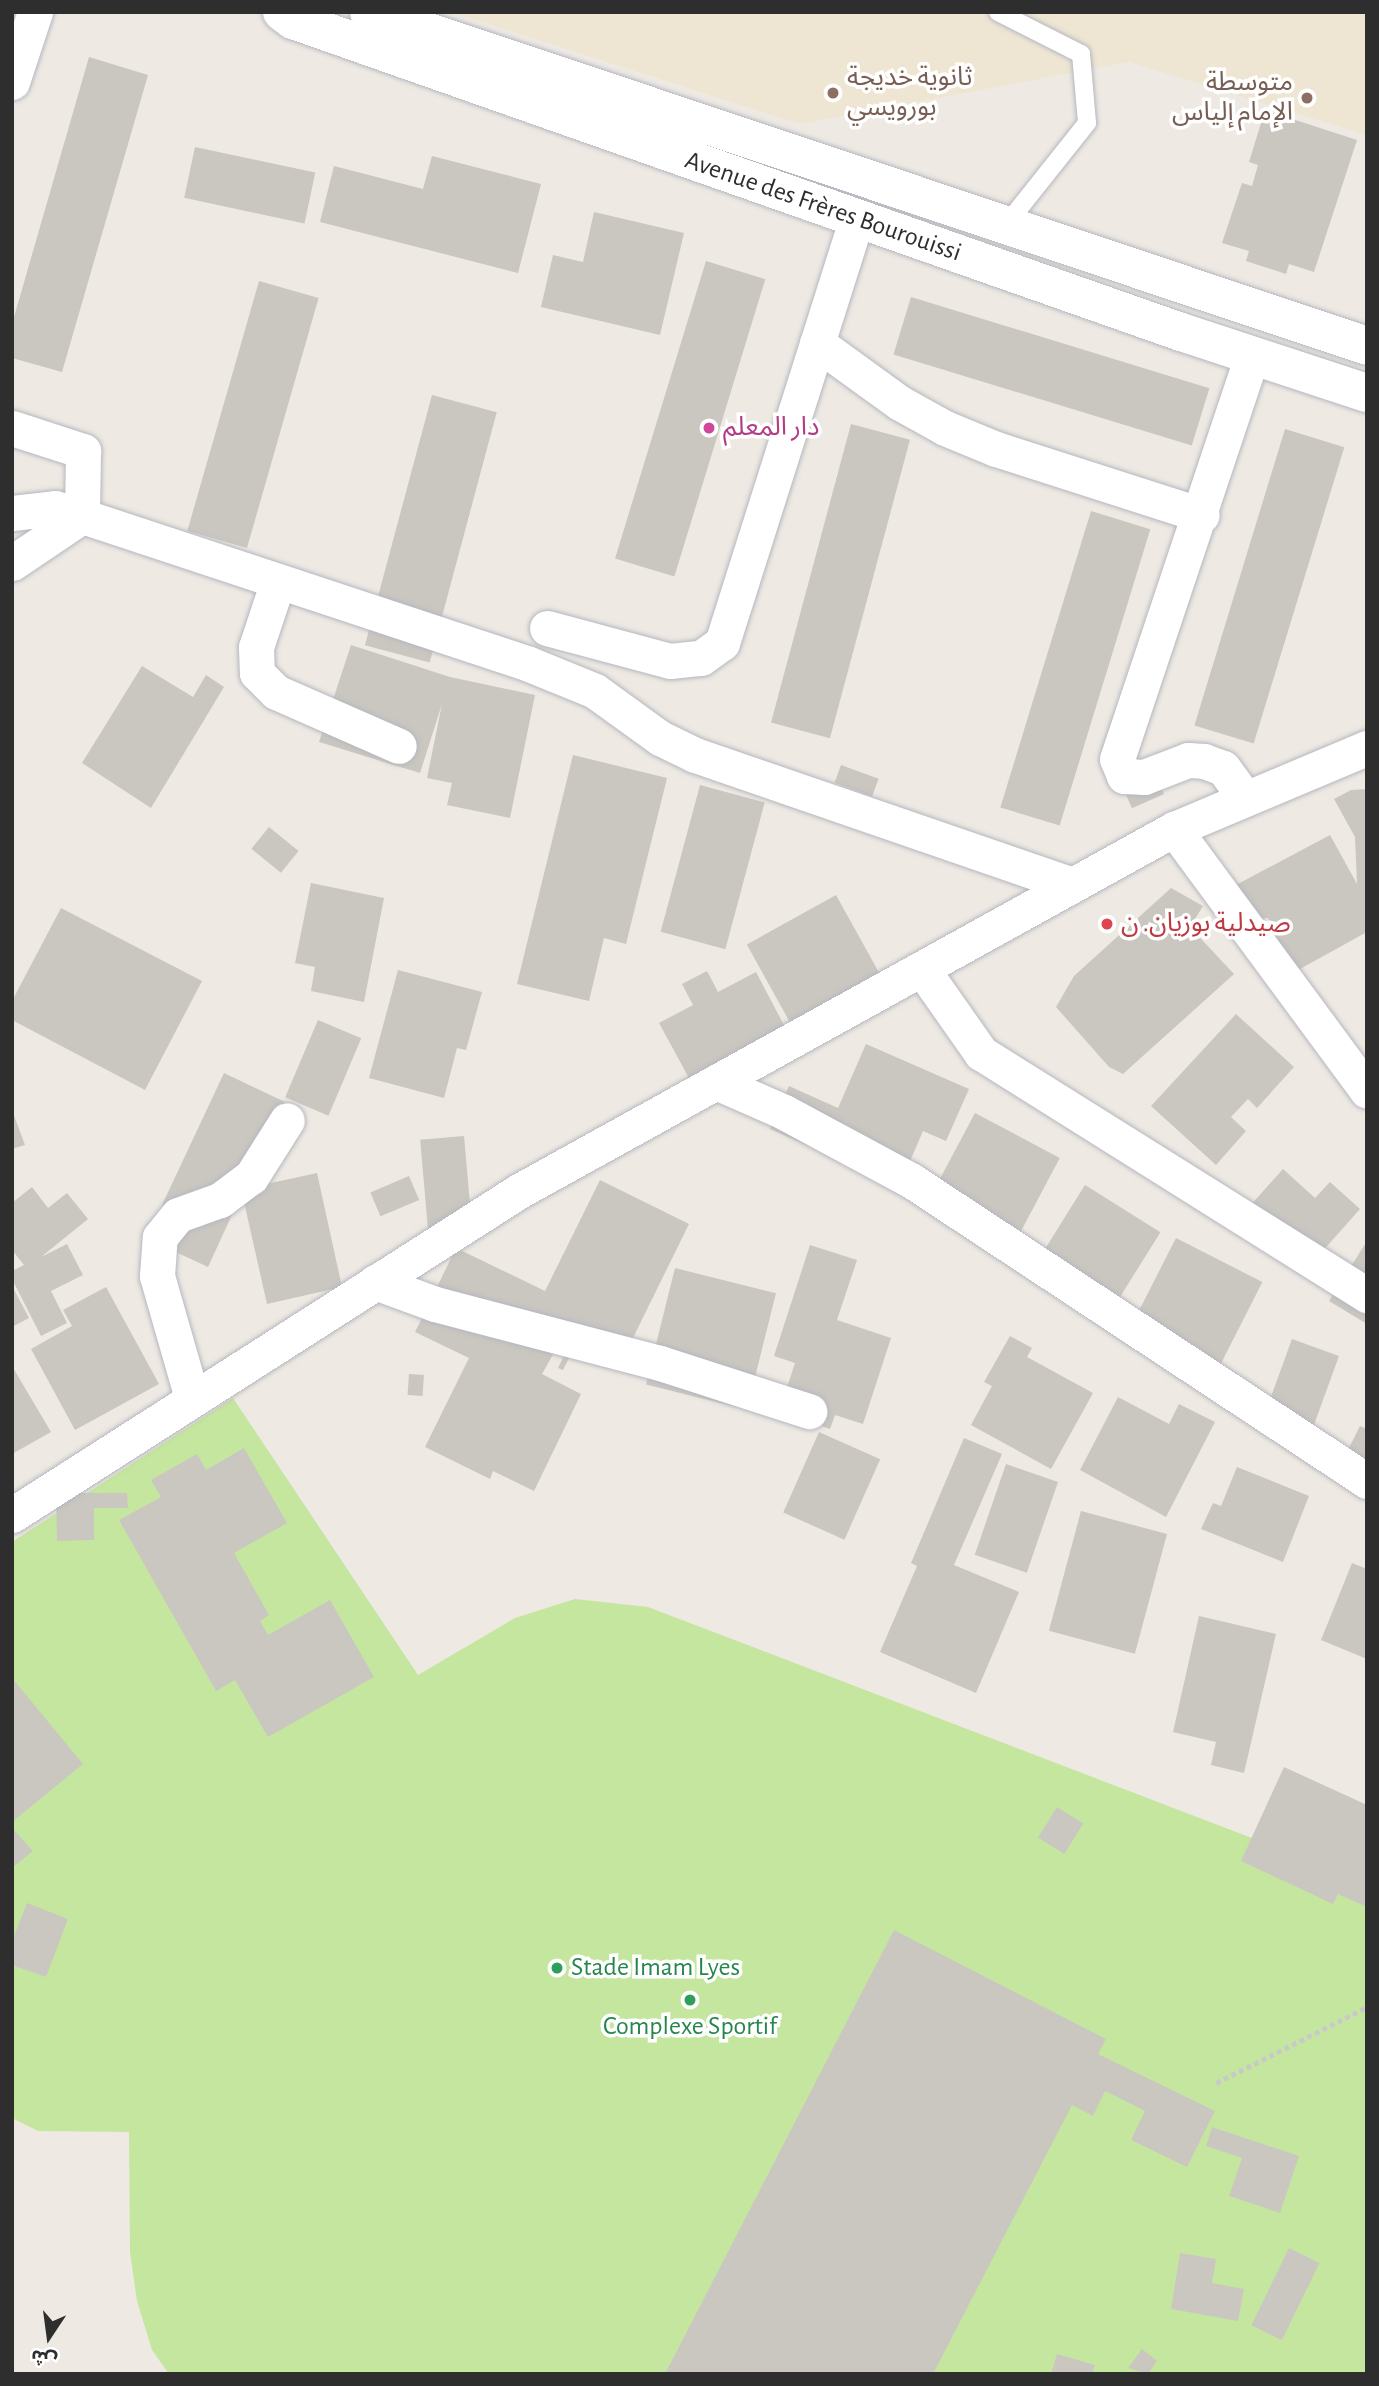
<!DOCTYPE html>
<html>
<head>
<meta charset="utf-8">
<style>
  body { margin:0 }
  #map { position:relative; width:1379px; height:2386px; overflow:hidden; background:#eee9e2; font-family:"Alegreya Sans","Noto Sans Arabic",sans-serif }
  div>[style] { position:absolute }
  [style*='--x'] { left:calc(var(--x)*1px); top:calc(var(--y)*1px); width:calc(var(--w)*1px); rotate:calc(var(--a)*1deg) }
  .education>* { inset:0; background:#eee6d3 }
  .pitch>* { inset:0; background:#c5e69f }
  .building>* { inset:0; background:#cac7c0; transform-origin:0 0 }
  .path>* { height:4.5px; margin-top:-2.25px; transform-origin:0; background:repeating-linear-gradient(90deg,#c9c9c9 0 5px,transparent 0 8.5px) }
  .roads { filter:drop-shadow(0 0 2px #b5b7c0) drop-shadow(0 0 2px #b5b7c0) }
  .lane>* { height:18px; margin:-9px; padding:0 9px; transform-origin:9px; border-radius:9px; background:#fff }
  .street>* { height:35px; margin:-17.5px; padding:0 17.5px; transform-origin:17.5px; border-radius:17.5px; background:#fff }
  .secondary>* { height:38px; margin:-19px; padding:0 19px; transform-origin:19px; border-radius:19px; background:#fff }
  .dots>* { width:19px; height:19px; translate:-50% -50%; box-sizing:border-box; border:4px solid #fff; border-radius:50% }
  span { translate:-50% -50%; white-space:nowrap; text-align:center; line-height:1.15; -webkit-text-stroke:7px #fff; paint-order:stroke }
  .education-label { font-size:26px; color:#785e54 }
  .left { translate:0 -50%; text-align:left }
  .right { translate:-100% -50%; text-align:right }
  .street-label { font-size:26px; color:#2e2e2e }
  .hotel-label { font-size:26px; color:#b23c85 }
  .health-label { font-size:26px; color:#be3a42 }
  .leisure-label { font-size:26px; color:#27864d }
  .frame { position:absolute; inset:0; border:14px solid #2e2e2e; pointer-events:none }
  .north { position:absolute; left:14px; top:2302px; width:70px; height:70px; -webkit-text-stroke:5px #fff; paint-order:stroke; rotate:193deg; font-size:19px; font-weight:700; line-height:28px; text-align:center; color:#2e2e2e }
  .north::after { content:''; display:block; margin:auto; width:24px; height:32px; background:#2e2e2e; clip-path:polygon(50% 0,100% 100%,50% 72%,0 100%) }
</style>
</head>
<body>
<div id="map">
  <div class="education">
    <div style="clip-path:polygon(451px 12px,1367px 12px,1367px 135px,1129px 62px,800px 124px)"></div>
  </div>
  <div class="pitch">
    <div style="clip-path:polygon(233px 1398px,418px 1675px,515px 1618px,575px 1599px,648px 1607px,1367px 1882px,1367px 2374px,169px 2374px,152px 2350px,137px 2301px,130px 2252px,129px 2132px,38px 2131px,12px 2118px,12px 1542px)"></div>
  </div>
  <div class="building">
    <div style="clip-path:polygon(89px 57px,148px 75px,62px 372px,12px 358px,12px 324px)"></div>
    <div style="clip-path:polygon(1265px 110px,1357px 140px,1314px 272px,1289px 264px,1286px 274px,1246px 261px,1249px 251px,1222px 243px,1242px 183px,1252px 186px,1258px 165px,1249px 162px)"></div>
    <div style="left:195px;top:147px;width:123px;height:52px;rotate:12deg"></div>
    <div style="clip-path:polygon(432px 156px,541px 184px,518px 273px,320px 222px,334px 166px,423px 189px)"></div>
    <div style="clip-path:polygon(594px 212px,684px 233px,660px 335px,541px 307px,553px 255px,583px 262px)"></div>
    <div style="left:706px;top:261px;width:62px;height:311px;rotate:17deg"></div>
    <div style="left:259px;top:281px;width:62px;height:260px;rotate:16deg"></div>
    <div style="left:911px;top:297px;width:312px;height:60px;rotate:17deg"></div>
    <div style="left:432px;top:395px;width:67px;height:259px;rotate:15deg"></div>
    <div style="left:851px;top:424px;width:61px;height:309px;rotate:15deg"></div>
    <div style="left:1285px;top:429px;width:62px;height:310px;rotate:17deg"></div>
    <div style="left:1091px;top:511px;width:62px;height:310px;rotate:17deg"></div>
    <div style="clip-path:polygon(351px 645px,450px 677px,535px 695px,510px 818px,447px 805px,452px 783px,427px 778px,442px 704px,420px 773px,319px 742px)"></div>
    <div style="clip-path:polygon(142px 666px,193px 697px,206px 675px,224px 687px,151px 808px,82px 763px)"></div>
    <div style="clip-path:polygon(573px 755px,667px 778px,626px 944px,604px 938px,589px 1001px,517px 984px)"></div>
    <div style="left:841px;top:765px;width:40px;height:19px;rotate:20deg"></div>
    <div style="left:1155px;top:774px;width:22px;height:35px;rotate:66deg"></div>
    <div style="left:700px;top:785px;width:67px;height:152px;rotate:15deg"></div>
    <div style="clip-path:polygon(1367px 789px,1367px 932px,1289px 975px,1268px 918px,1233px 919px,1219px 894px,1330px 835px,1357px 884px,1355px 837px,1334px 799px,1351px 790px)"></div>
    <div style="left:269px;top:827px;width:38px;height:28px;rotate:39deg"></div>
    <div style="clip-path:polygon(311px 883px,384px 898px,364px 1002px,311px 991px,315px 967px,295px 963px)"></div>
    <div style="clip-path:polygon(1171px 888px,1203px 906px,1190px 927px,1234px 974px,1123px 1074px,1109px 1067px,1056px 1007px,1074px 976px)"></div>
    <div style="left:836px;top:895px;width:95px;height:102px;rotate:61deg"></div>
    <div style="clip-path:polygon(61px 908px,202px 981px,145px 1090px,12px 1020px,12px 1001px)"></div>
    <div style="clip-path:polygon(398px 970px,482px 992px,466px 1050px,457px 1048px,444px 1098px,369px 1078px)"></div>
    <div style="clip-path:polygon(707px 971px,718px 992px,756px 972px,786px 1029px,690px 1080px,659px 1023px,693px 1005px,682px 984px)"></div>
    <div style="clip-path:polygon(1236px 1014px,1294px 1067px,1257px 1108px,1248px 1099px,1231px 1117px,1246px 1131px,1216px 1165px,1151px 1106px)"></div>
    <div style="left:318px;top:1020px;width:47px;height:84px;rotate:23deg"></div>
    <div style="clip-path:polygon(866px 1044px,969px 1089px,946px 1141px,923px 1131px,904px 1175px,856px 1167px,770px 1129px,789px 1086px,838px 1108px)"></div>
    <div style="clip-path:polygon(224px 1073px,285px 1102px,244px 1189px,317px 1173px,342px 1287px,267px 1304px,242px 1193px,208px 1267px,165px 1247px,180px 1213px,162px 1205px)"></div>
    <div style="clip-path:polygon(12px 1110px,25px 1145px,12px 1149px)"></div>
    <div style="left:975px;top:1113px;width:96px;height:110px;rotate:28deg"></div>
    <div style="left:464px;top:1136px;width:98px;height:44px;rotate:85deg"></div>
    <div style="clip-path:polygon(1283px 1169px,1315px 1198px,1330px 1182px,1360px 1209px,1304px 1272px,1241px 1216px)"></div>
    <div style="left:409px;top:1176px;width:26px;height:42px;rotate:67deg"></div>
    <div style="clip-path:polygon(600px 1180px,689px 1224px,629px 1346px,575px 1346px,563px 1370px,558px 1368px,572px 1339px,564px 1335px,542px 1374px,581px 1394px,534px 1491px,493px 1471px,490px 1479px,425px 1447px,469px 1358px,415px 1332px,456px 1248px,545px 1291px)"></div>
    <div style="left:1085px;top:1185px;width:89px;height:109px;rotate:32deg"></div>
    <div style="clip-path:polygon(32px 1187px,48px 1208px,67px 1193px,88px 1219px,41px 1257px,67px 1244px,83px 1275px,51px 1291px,67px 1323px,41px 1336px,12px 1279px,12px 1271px,24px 1265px,12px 1250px,12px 1203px)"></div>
    <div style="left:1176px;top:1238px;width:97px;height:111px;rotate:27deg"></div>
    <div style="clip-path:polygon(1367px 1241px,1367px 1324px,1329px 1301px)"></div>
    <div style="clip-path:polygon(810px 1245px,857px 1260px,837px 1320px,891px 1338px,863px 1424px,835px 1415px,830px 1429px,779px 1412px,795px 1363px,774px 1356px)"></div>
    <div style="left:675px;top:1268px;width:104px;height:120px;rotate:14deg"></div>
    <div style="clip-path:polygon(12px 1286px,29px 1318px,12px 1327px)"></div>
    <div style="clip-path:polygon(106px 1287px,159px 1384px,75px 1430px,31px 1349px,72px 1326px,63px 1310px)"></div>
    <div style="clip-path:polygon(1010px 1336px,1032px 1348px,1027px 1357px,1093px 1393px,1051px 1469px,971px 1425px,992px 1386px,984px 1382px)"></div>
    <div style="left:1292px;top:1339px;width:50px;height:81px;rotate:20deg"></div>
    <div style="clip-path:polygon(12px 1366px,51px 1432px,12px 1454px)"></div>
    <div style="left:409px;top:1374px;width:15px;height:21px;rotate:4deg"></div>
    <div style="clip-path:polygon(1118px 1397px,1169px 1424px,1179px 1404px,1215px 1422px,1166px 1517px,1080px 1470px)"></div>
    <div style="clip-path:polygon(1360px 1426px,1367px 1429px,1367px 1485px,1346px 1454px)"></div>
    <div style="left:819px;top:1432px;width:67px;height:88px;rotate:24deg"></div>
    <div style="clip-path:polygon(964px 1438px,1002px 1454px,954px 1565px,1019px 1592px,976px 1693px,880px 1652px,917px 1566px,911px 1563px)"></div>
    <div style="clip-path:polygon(244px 1448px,287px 1523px,234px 1553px,269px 1615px,260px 1621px,268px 1635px,330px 1600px,374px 1677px,268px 1737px,235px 1680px,216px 1691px,119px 1520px,161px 1497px,151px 1480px,197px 1454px,206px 1470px)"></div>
    <div style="left:1006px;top:1464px;width:55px;height:96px;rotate:19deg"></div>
    <div style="clip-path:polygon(1237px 1467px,1309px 1496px,1283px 1562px,1201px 1529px,1213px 1503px,1221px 1506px)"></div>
    <div style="clip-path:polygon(56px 1493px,127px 1493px,128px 1508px,94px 1508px,94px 1540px,57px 1541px)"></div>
    <div style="left:1081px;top:1511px;width:89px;height:124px;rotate:15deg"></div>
    <div style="clip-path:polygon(1352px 1563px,1367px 1569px,1367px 1659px,1321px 1640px)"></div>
    <div style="clip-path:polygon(1199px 1616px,1276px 1634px,1244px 1773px,1211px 1765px,1216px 1742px,1173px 1732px)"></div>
    <div style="clip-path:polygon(12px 1678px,83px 1764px,12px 1822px)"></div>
    <div style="clip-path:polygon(1284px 1767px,1367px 1805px,1367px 1907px,1338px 1894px,1333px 1904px,1241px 1861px)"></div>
    <div style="left:1057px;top:1807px;width:31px;height:36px;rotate:32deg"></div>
    <div style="clip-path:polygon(12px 1828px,33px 1851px,12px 1868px)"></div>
    <div style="clip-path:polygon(27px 1903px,68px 1919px,46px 1977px,12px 1965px,12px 1941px)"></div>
    <div style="clip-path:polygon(894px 1930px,1106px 2039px,1098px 2054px,1215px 2111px,1187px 2167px,1131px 2140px,1145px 2111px,1105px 2091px,1093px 2116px,1072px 2105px,933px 2374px,665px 2374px)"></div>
    <div style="clip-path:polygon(1212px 2127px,1299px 2156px,1280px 2213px,1229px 2196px,1242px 2158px,1206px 2146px)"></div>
    <div style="left:1289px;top:2248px;width:34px;height:86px;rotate:26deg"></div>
    <div style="clip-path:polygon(1180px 2253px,1216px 2259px,1212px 2283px,1244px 2289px,1238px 2321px,1171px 2309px)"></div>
    <div style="clip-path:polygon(1142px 2349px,1157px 2361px,1148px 2374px,1128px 2368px)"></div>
    <div style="clip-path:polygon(1057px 2354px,1095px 2365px,1092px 2374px,1051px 2374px)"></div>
  </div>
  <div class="path">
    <div style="--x:1216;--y:2083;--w:169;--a:-26.7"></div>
  </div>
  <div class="roads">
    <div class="lane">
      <div style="--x:998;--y:12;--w:93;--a:26.8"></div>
      <div style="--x:1081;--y:54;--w:69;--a:85"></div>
      <div style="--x:1087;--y:123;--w:130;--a:128.5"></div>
    </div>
    <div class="street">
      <div style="--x:12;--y:82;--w:74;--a:-71.8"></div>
      <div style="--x:817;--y:343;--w:102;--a:35.9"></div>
      <div style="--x:900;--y:403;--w:51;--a:29.1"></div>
      <div style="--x:945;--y:428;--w:55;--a:22.4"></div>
      <div style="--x:996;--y:449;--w:216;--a:17.8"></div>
      <div style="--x:12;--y:428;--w:75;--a:17.9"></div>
      <div style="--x:83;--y:451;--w:65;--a:90.9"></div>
      <div style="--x:82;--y:516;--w:84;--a:146.1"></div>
      <div style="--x:12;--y:513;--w:43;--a:-6.6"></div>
      <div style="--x:55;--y:508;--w:28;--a:17"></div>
      <div style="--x:82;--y:516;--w:471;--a:18.3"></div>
      <div style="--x:529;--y:664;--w:71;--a:22.2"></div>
      <div style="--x:595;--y:691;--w:80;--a:35.9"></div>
      <div style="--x:660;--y:738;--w:39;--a:26"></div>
      <div style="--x:695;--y:755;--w:399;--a:19"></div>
      <div style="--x:278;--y:581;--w:70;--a:108.4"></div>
      <div style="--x:256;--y:647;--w:26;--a:88"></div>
      <div style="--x:257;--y:673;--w:27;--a:45"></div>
      <div style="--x:276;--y:692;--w:134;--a:23.7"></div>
      <div style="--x:547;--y:628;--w:127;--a:15"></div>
      <div style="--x:670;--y:661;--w:31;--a:-6"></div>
      <div style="--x:701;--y:658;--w:26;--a:-36"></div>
      <div style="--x:722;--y:643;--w:446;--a:-72.4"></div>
      <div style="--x:1245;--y:798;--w:37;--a:-126"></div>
      <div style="--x:1223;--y:768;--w:20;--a:-160"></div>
      <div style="--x:1204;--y:761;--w:16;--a:-176"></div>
      <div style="--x:1188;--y:760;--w:47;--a:158.9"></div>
      <div style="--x:1144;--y:777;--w:20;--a:-177"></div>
      <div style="--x:1124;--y:776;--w:18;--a:-112"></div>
      <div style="--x:1117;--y:759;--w:425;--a:-71.5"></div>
      <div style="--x:1174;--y:829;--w:325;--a:53.6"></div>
      <div style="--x:922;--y:969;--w:103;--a:54.9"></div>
      <div style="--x:981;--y:1053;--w:456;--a:32.1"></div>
      <div style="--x:716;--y:1082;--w:74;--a:23.8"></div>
      <div style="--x:784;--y:1112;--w:145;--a:28.3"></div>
      <div style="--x:912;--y:1181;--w:545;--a:33.4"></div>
      <div style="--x:375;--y:1282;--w:64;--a:20.1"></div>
      <div style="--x:435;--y:1304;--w:233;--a:14.7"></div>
      <div style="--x:660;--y:1363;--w:157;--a:17.9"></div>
      <div style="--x:192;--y:1398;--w:127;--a:-106"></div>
      <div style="--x:157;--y:1276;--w:39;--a:-86"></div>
      <div style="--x:160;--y:1237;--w:28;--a:-51"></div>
      <div style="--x:178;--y:1215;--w:45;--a:-19.7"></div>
      <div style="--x:220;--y:1200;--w:39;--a:-37"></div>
      <div style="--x:251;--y:1177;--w:67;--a:-57.7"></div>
      <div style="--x:12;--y:1515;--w:602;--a:-32.58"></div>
      <div style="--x:519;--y:1191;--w:748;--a:-28.93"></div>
      <div style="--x:1174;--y:829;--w:209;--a:-22.8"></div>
    </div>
    <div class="secondary">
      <div style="--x:282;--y:12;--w:14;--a:36"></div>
      <div style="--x:293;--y:20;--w:941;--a:19.36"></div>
      <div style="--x:1181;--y:332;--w:196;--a:18.2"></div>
      <div style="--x:369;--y:12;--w:1052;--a:18.5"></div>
    </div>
  </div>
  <div class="dots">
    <div style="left:833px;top:93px;background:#8d6e63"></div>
    <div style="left:1307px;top:98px;background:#8d6e63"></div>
    <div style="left:709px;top:428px;background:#d1479c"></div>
    <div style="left:1107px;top:924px;background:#e0444e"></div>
    <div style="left:557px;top:1968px;background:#2e9e5b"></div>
    <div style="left:690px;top:2000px;background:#2e9e5b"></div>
  </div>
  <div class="education-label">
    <span class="left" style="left:847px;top:93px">ثانوية خديجة<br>بورويسي</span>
    <span class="right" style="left:1293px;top:98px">متوسطة<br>الإمام إلياس</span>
  </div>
  <div class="street-label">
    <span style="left:823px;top:207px;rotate:19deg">Avenue des Frères Bourouissi</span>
  </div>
  <div class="hotel-label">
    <span class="left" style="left:723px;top:428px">دار المعلم</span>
  </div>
  <div class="health-label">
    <span class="left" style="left:1121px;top:924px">صيدلية بوزيان. ن</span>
  </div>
  <div class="leisure-label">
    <span class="left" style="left:571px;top:1968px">Stade Imam Lyes</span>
    <span style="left:690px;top:2027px">Complexe Sportif</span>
  </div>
  <div class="frame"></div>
  <div class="north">ش</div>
</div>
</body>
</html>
